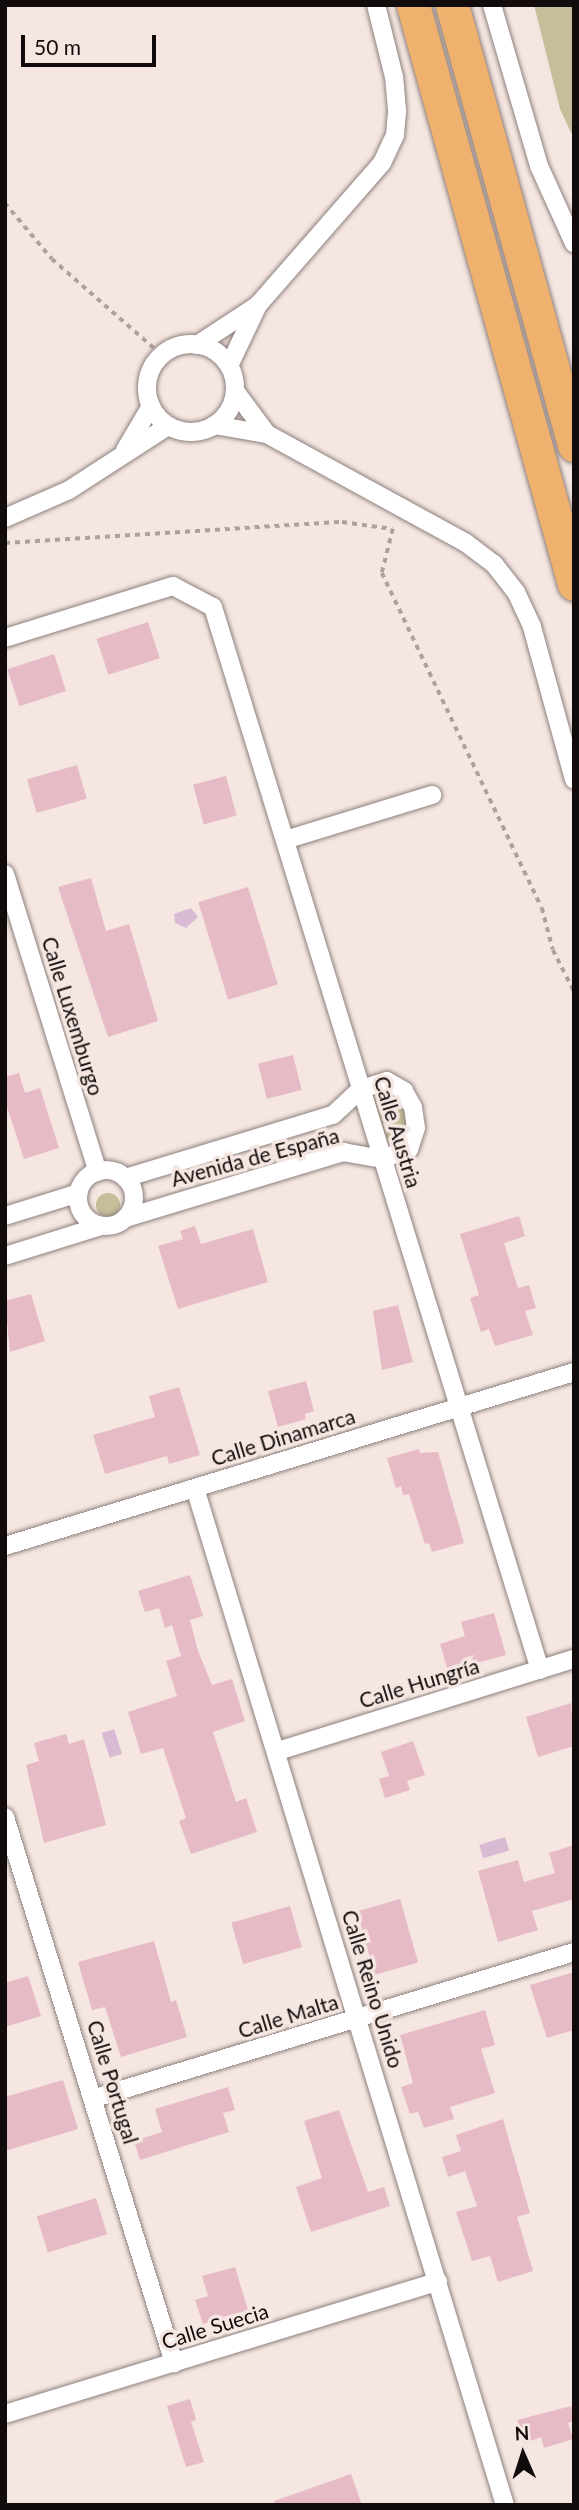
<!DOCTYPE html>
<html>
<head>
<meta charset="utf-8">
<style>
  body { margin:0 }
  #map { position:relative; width:579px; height:2510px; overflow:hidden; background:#f5e6e2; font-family:Lato,sans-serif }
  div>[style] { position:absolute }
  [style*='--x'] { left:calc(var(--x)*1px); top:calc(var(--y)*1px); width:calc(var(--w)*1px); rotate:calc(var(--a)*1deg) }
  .green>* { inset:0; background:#c4be9a }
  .round { border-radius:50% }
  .water>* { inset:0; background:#d9bad5; transform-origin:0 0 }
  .building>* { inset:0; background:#e6bbc6; transform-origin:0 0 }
  .path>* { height:3.5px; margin-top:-1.75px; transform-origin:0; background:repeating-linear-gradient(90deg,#ada19e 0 5px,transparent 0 10px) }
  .roads { filter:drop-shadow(0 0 2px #8e807d) drop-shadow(0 0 2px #8e807d) }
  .minor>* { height:18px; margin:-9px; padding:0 9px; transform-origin:9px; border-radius:9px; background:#fff }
  .minor>.ring { margin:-9px; padding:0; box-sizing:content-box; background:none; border:18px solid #fff; border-radius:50% }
  .motorway>* { height:33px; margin:-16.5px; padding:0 16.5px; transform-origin:16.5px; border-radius:16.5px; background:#efb16e }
  span { translate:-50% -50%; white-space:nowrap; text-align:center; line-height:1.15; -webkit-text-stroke:7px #f5e6e2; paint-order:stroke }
  .street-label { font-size:21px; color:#110c0b }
  .frame { position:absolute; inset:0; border:7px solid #110c0b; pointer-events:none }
  .north { position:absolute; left:488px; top:2419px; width:70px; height:70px; -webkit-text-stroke:5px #f5e6e2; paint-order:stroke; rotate:357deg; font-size:19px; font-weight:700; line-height:28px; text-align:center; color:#110c0b }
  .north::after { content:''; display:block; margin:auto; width:24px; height:32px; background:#110c0b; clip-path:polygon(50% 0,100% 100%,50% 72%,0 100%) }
  .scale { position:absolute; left:21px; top:35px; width:135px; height:32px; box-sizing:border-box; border:4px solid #110c0b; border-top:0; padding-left:9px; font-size:21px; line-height:24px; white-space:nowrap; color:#110c0b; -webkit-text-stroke:5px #f5e6e2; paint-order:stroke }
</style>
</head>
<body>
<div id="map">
  <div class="green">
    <div style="clip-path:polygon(534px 5px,574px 5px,574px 139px,560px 109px)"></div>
    <div style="clip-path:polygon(383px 1089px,404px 1103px,410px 1120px,407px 1137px,398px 1148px,386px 1141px,374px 1100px)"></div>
    <div class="round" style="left:96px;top:1193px;width:24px;height:24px"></div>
  </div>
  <div class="water">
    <div style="clip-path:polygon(191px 908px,198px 917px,186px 928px,175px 923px,174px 914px)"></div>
    <div style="left:114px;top:1729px;width:26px;height:13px;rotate:72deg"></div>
    <div style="left:505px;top:1837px;width:14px;height:27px;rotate:73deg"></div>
  </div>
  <div class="building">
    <div style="left:148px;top:622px;width:38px;height:54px;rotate:72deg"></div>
    <div style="left:54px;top:654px;width:39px;height:49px;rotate:72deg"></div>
    <div style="left:77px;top:765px;width:35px;height:52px;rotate:74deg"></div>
    <div style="left:226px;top:776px;width:41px;height:34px;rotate:75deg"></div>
    <div style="clip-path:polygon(91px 878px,106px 931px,129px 924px,158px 1021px,108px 1037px,58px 887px)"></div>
    <div style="left:248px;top:887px;width:102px;height:52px;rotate:73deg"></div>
    <div style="left:293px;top:1055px;width:36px;height:36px;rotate:76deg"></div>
    <div style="clip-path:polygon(19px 1073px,25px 1093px,40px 1088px,59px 1148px,24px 1159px,5px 1101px,5px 1077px)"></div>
    <div style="clip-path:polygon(519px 1216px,525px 1236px,504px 1243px,518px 1288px,529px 1285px,536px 1308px,525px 1311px,533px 1335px,495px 1346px,489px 1329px,481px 1332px,470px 1298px,479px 1295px,460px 1234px)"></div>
    <div style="clip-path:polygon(195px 1226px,201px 1244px,253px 1229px,268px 1282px,178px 1309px,158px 1246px,183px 1239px,180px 1231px)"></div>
    <div style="clip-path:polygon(31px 1294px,45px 1341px,10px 1352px,5px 1301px)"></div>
    <div style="clip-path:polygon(398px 1305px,413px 1362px,382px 1370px,373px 1311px)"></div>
    <div style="clip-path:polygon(306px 1381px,314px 1411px,305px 1414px,306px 1419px,278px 1427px,268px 1391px)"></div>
    <div style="clip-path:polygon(179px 1387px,200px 1455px,169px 1464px,167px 1456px,105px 1474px,93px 1435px,155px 1417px,149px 1396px)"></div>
    <div style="clip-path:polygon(419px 1449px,420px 1453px,438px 1452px,464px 1543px,432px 1552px,429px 1543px,425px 1544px,409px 1494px,403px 1495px,401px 1486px,396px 1488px,387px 1458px)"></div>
    <div style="clip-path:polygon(190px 1575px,203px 1616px,190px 1620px,198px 1651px,212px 1685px,232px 1679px,245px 1721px,213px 1732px,236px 1802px,246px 1798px,257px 1832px,191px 1854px,179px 1821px,186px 1818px,163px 1748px,141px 1754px,128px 1712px,177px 1696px,166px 1661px,181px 1656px,172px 1625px,165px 1628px,159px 1608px,145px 1612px,138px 1591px)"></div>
    <div style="clip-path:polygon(494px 1613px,506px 1655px,448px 1671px,440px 1644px,465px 1636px,461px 1622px)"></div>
    <div style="clip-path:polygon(571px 1703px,574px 1746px,538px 1757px,526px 1717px)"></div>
    <div style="clip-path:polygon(66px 1734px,69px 1744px,84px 1739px,106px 1825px,44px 1843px,26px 1765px,39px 1761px,34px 1743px)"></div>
    <div style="clip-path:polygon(413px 1741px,425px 1775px,407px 1781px,410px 1790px,385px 1798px,379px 1779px,389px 1776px,381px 1752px)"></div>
    <div style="clip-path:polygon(574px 1845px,574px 1899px,532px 1911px,538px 1930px,498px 1942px,478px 1871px,518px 1860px,524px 1882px,555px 1873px,549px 1853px)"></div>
    <div style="left:400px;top:1899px;width:66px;height:45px;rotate:74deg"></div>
    <div style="left:290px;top:1906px;width:43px;height:61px;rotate:74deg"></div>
    <div style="clip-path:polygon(154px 1941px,171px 2002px,176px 2000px,187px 2037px,121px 2057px,105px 2007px,92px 2010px,78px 1962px)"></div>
    <div style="clip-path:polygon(574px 1972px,574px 2030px,547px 2038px,530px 1985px)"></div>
    <div style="clip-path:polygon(28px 1976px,41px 2016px,5px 2027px,5px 1983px)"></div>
    <div style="clip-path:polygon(485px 2010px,495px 2045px,481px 2049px,495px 2093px,450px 2107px,454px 2119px,424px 2128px,418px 2112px,410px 2114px,401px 2087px,413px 2083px,400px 2035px)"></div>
    <div style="clip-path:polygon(63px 2080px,78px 2129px,5px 2151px,5px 2097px)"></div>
    <div style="clip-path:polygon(228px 2087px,235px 2110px,223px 2113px,229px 2132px,140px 2160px,134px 2141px,162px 2132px,155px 2109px)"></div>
    <div style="clip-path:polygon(339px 2110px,368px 2192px,384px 2187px,390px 2206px,311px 2232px,296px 2187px,322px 2178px,304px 2121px)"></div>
    <div style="clip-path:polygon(503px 2119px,530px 2213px,517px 2217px,533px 2271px,498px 2282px,490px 2256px,472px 2261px,456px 2212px,477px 2206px,465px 2171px,448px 2177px,442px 2157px,461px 2151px,456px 2135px)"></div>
    <div style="left:96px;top:2198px;width:38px;height:62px;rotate:73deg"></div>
    <div style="clip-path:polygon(235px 2267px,248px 2310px,203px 2324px,195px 2300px,208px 2296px,202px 2276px)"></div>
    <div style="clip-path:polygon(190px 2399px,196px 2420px,191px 2422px,204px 2462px,186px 2467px,167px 2406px)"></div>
    <div style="clip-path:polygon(571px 2406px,574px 2421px,568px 2423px,573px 2439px,544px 2448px,541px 2437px,525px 2443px,517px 2420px)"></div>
    <div style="clip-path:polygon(351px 2474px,362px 2505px,274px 2505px,274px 2501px)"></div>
  </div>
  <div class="path">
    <div style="--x:5;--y:203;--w:73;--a:50"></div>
    <div style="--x:52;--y:259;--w:146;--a:41.1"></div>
    <div style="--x:5;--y:543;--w:338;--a:-3.6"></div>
    <div style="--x:342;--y:522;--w:51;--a:7.8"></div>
    <div style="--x:393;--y:529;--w:45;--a:104"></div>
    <div style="--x:382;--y:573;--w:371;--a:64.5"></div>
    <div style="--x:542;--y:908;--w:43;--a:75.3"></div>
    <div style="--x:553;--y:950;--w:46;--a:62.9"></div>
  </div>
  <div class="roads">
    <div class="minor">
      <div style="--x:492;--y:5;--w:168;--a:73.7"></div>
      <div style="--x:539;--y:166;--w:85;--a:65.6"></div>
      <div class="ring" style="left:147px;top:344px;width:70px;height:70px"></div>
      <div style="--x:197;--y:345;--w:73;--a:-33.3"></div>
      <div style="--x:258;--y:305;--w:189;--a:-48.9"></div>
      <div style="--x:382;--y:163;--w:31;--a:-65"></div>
      <div style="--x:395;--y:135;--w:25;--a:-85"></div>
      <div style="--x:397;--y:110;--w:33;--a:-95"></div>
      <div style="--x:394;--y:77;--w:74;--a:-104"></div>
      <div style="--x:229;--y:366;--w:68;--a:-64.6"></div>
      <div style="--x:235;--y:391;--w:54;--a:53.3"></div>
      <div style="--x:214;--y:425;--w:54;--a:9.6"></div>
      <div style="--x:267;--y:434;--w:227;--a:28.7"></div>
      <div style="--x:466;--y:543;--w:35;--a:37"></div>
      <div style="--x:494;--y:564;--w:36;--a:52"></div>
      <div style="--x:516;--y:592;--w:38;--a:65"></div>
      <div style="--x:532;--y:627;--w:158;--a:74.6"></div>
      <div style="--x:125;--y:450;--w:51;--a:-59.4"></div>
      <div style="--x:5;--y:518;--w:70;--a:-23.6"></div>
      <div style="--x:69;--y:490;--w:118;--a:-32.9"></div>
      <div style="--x:5;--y:638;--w:176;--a:-17.2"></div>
      <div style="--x:173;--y:586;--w:45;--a:27.7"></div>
      <div style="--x:213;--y:607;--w:1112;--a:72.9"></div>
      <div style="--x:285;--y:840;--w:154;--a:-17"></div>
      <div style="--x:5;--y:874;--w:312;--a:72.7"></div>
      <div class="ring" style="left:78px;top:1170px;width:38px;height:38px"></div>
      <div style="--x:125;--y:1178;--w:217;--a:-16.9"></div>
      <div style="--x:333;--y:1115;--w:38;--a:-43"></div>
      <div style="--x:361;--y:1089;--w:27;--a:-17"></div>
      <div style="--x:387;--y:1081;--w:20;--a:30"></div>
      <div style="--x:404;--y:1091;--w:18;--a:61"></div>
      <div style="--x:413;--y:1107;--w:21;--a:82"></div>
      <div style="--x:416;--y:1128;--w:22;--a:108"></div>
      <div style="--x:409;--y:1149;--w:29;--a:160"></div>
      <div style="--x:382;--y:1159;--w:39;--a:-170"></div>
      <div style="--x:344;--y:1152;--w:228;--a:163.2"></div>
      <div style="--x:5;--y:1216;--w:77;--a:-17.3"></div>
      <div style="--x:5;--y:1256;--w:101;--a:-17.4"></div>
      <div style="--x:195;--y:1488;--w:1063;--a:73.05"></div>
      <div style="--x:5;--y:1546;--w:595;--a:-17"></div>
      <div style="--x:278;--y:1751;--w:310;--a:-17.3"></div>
      <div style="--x:5;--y:1817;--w:572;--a:72.8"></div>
      <div style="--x:95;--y:2098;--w:501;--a:-16.95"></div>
      <div style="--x:5;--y:2414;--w:453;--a:-17"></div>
    </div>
    <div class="motorway">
      <div style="--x:413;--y:5;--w:601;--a:74.46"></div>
      <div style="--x:452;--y:5;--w:457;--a:74.5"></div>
    </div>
  </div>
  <div class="street-label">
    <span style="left:73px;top:1016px;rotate:73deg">Calle Luxemburgo</span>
    <span style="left:398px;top:1132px;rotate:73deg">Calle Austria</span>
    <span style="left:255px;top:1157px;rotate:-15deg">Avenida de España</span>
    <span style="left:283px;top:1437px;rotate:-17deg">Calle Dinamarca</span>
    <span style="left:419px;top:1683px;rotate:-17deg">Calle Hungría</span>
    <span style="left:373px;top:1989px;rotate:73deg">Calle Reino Unido</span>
    <span style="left:288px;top:2016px;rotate:-17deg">Calle Malta</span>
    <span style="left:113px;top:2082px;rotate:73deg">Calle Portugal</span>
    <span style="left:215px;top:2326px;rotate:-17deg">Calle Suecia</span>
  </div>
  <div class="frame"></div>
  <div class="north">N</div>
  <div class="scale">50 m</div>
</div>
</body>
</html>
